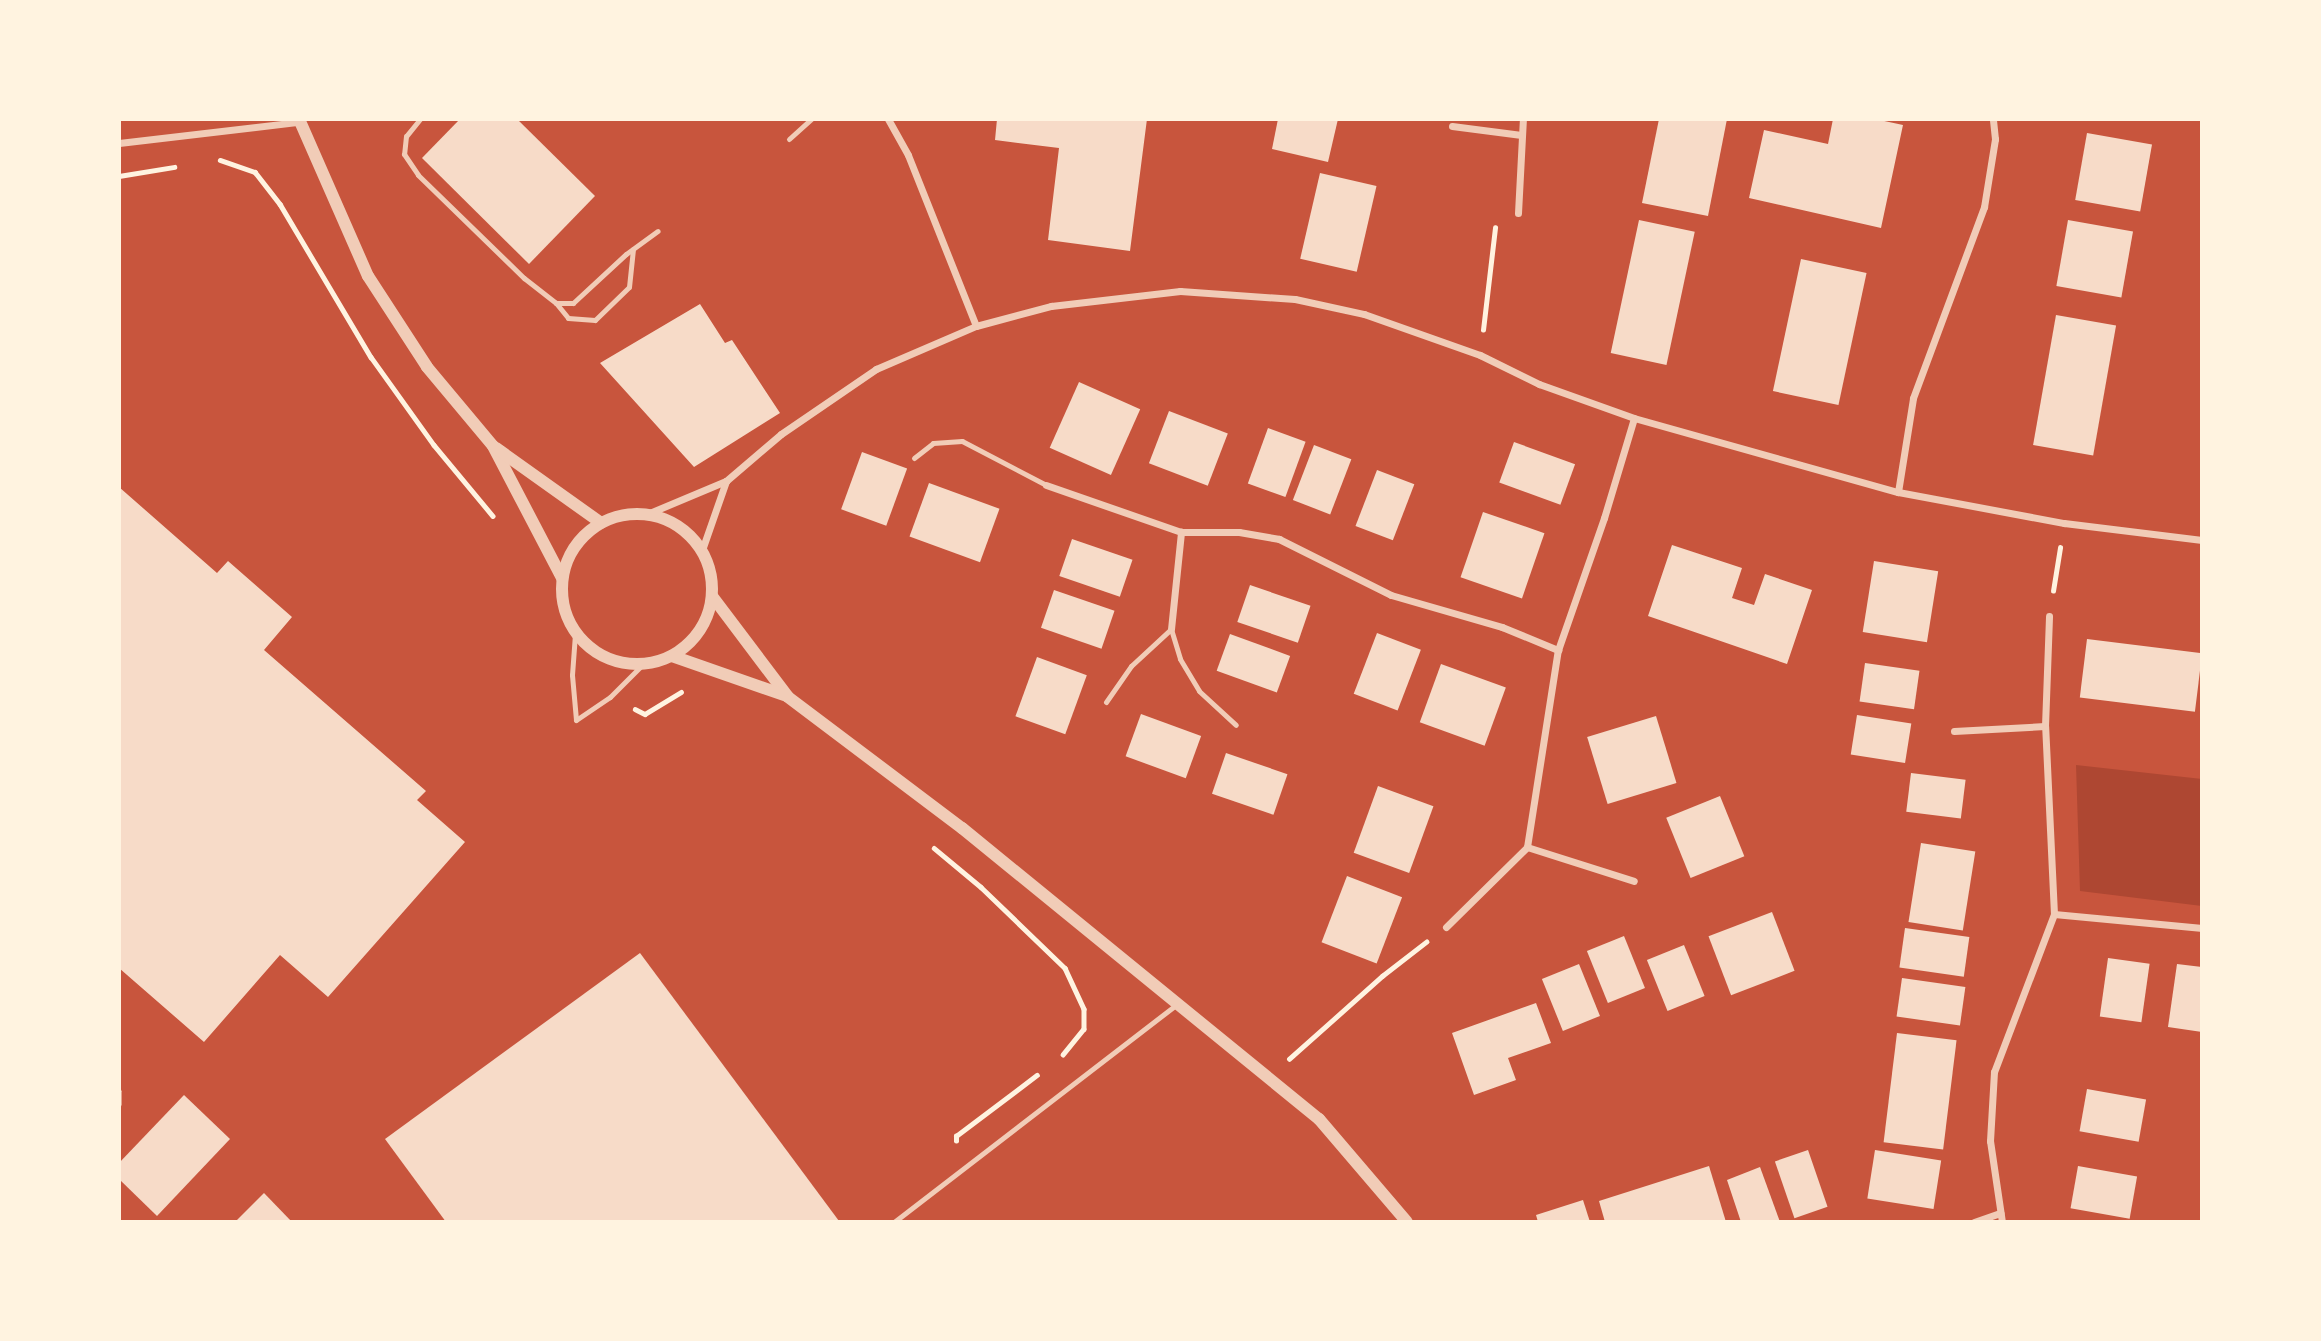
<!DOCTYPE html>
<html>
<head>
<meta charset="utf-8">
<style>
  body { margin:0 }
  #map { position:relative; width:2321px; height:1341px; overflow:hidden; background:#c8553d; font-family:"Fira Sans Condensed",sans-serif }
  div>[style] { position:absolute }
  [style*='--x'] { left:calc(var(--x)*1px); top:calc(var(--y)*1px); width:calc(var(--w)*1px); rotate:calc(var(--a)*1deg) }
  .green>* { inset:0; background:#ae4732 }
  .building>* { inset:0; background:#f7dbc8; transform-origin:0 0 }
  .path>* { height:4.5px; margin:-2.25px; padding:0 2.25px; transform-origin:2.25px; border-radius:2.25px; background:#fff3e0 }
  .service>* { height:5px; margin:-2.5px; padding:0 2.5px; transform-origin:2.5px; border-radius:2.5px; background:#f1ccb7 }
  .minor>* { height:7px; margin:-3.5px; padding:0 3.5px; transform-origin:3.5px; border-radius:3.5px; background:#f1ccb7 }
  .tertiary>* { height:12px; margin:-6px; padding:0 6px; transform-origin:6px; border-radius:6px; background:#f1ccb7 }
  .tertiary>.ring { margin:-6px; padding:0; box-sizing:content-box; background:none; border:12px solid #f1ccb7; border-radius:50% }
  span { translate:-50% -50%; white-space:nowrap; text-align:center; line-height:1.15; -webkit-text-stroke:5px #fff3e0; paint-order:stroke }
  .frame { position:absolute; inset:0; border:121px solid #fff3e0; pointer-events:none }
</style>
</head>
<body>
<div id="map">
  <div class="green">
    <div style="clip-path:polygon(2076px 765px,2202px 779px,2202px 906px,2080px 891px)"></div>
  </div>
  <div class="building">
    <div style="clip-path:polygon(460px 119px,517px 119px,595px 196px,529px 264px,422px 158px)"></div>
    <div style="clip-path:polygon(997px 119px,1147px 119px,1130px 251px,1048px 240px,1059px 148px,995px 140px)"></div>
    <div style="clip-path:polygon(1278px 119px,1338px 119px,1328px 162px,1272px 149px)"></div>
    <div style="clip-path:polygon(1659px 119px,1727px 119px,1708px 216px,1642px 203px)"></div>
    <div style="clip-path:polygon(1833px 119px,1875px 119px,1903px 125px,1881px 228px,1749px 198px,1764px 130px,1828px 144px)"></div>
    <div style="left:2087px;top:133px;width:66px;height:68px;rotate:10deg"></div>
    <div style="left:1320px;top:173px;width:58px;height:88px;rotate:13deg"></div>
    <div style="left:1639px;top:220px;width:57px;height:136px;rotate:12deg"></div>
    <div style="left:2068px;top:220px;width:66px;height:67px;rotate:10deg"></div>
    <div style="left:1801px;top:259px;width:67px;height:135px;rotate:12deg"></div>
    <div style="clip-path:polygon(700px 304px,725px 343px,732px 340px,780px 413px,694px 467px,600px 363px)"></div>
    <div style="left:2056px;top:315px;width:61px;height:132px;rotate:10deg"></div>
    <div style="left:1079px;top:382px;width:67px;height:72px;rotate:24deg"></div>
    <div style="left:1169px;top:411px;width:63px;height:56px;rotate:21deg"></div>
    <div style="left:1268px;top:428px;width:40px;height:59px;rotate:20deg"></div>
    <div style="left:1514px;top:442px;width:65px;height:43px;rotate:20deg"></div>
    <div style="left:1314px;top:445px;width:40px;height:59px;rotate:21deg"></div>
    <div style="left:862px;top:452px;width:48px;height:61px;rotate:20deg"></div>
    <div style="left:1377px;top:470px;width:40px;height:60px;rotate:21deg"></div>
    <div style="left:929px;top:483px;width:75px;height:57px;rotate:20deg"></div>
    <div style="clip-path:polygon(119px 487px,217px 573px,228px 561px,292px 617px,264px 650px,426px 791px,417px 800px,465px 842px,328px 997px,280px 955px,204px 1042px,119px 968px)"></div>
    <div style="left:1483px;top:512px;width:65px;height:69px;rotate:19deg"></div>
    <div style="left:1072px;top:539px;width:64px;height:39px;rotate:19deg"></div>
    <div style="clip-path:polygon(1672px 545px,1742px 568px,1732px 598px,1754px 605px,1765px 574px,1812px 590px,1787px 664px,1648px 616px)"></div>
    <div style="left:1874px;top:561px;width:65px;height:72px;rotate:9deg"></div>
    <div style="left:1250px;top:585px;width:64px;height:39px;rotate:19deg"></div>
    <div style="left:1054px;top:590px;width:64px;height:40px;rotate:19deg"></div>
    <div style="left:1377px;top:633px;width:47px;height:65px;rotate:21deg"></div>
    <div style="left:1230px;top:634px;width:64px;height:39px;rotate:20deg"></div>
    <div style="left:2087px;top:639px;width:116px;height:59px;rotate:7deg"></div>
    <div style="left:1037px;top:657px;width:53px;height:63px;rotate:20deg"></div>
    <div style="left:1865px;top:663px;width:55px;height:39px;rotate:8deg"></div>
    <div style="left:1441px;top:664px;width:69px;height:62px;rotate:20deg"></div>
    <div style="left:1141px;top:714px;width:64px;height:45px;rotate:20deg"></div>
    <div style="left:1857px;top:715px;width:55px;height:40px;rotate:9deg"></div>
    <div style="left:1656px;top:716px;width:70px;height:72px;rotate:73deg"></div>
    <div style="left:1226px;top:753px;width:65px;height:43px;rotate:19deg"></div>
    <div style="left:1911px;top:773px;width:55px;height:39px;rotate:7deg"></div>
    <div style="left:1378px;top:786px;width:59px;height:71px;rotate:20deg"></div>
    <div style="left:1720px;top:796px;width:65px;height:58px;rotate:68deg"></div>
    <div style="left:1921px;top:843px;width:55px;height:80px;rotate:9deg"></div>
    <div style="left:1347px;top:876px;width:59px;height:71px;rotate:21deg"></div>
    <div style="left:1772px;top:912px;width:63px;height:68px;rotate:69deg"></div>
    <div style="left:1905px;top:928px;width:65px;height:40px;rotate:8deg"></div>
    <div style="left:1624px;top:936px;width:56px;height:40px;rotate:68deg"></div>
    <div style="left:1684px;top:945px;width:55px;height:40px;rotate:68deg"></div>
    <div style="clip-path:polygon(640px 953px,839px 1221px,837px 1222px,446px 1222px,385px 1139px)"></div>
    <div style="left:2108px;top:958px;width:42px;height:59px;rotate:8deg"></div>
    <div style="left:1579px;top:964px;width:56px;height:40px;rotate:68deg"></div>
    <div style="clip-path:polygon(2177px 964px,2202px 967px,2202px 1032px,2168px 1027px)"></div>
    <div style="left:1902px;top:978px;width:64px;height:39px;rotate:8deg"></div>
    <div style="clip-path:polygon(1536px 1003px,1551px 1043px,1508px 1058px,1516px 1080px,1474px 1095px,1452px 1033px)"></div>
    <div style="left:1897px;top:1033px;width:60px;height:110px;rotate:7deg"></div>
    <div style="left:2087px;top:1089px;width:60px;height:43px;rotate:10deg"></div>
    <div style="clip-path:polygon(184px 1095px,230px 1139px,157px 1216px,119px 1179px,119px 1163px)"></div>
    <div style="left:1808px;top:1150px;width:60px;height:35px;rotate:71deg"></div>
    <div style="left:1875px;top:1150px;width:67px;height:49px;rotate:9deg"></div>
    <div style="clip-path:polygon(1709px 1166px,1726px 1222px,1605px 1222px,1599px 1201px)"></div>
    <div style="left:2078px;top:1166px;width:60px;height:43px;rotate:10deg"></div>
    <div style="clip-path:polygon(1760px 1167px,1780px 1222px,1741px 1222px,1727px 1180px)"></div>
    <div style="clip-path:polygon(264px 1193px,292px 1222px,235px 1222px)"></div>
    <div style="clip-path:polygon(1583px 1200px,1590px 1222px,1538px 1222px,1536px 1215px)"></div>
  </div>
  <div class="path">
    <div style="--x:220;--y:160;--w:37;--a:19"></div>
    <div style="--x:255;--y:172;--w:41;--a:52"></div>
    <div style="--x:280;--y:204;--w:178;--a:59.3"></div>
    <div style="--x:371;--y:357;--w:108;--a:54.4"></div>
    <div style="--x:434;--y:445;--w:92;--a:50.3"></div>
    <div style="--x:119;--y:176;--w:56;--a:-9.3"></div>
    <div style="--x:1483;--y:330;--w:103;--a:-83.3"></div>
    <div style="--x:2053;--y:591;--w:44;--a:-80.8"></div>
    <div style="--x:635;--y:709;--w:11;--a:27"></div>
    <div style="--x:645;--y:714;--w:42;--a:-31.4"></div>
    <div style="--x:934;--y:848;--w:61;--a:39.7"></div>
    <div style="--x:981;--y:887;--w:117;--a:44"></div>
    <div style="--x:1065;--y:968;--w:45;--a:65.1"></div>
    <div style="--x:1084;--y:1009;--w:20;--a:90"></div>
    <div style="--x:1084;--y:1029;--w:33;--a:129"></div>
    <div style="--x:1289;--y:1059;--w:125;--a:-41.7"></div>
    <div style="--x:1382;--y:976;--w:56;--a:-37.7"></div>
    <div style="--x:119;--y:1091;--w:13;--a:90"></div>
    <div style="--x:956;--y:1141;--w:5;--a:-90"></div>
    <div style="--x:956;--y:1136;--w:101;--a:-37"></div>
  </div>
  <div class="service">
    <div style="--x:420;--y:119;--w:22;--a:129"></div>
    <div style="--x:406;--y:136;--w:18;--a:96"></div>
    <div style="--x:404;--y:154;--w:25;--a:56"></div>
    <div style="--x:418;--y:175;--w:148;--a:44.2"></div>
    <div style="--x:524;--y:278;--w:41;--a:38"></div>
    <div style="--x:556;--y:303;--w:17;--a:0"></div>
    <div style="--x:573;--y:303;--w:72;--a:-42.8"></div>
    <div style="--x:626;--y:254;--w:39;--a:-36"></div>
    <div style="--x:789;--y:139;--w:30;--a:-42"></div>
    <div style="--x:556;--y:303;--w:19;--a:51"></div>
    <div style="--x:568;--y:318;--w:27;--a:4"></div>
    <div style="--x:595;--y:320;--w:47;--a:-44.1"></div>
    <div style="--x:629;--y:287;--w:38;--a:-84"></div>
    <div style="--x:914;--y:458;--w:24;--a:-38"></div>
    <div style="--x:933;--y:443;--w:29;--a:-4"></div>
    <div style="--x:962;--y:441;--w:95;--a:27.6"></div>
    <div style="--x:575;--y:634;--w:41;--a:94.2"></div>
    <div style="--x:572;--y:675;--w:45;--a:84.9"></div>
    <div style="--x:576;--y:720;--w:41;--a:-34.1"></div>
    <div style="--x:610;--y:697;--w:47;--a:-45"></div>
    <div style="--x:1106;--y:702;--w:44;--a:-55.2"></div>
    <div style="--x:1131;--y:666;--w:54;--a:-42.8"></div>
    <div style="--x:1171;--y:629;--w:31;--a:73"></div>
    <div style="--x:1180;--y:659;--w:37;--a:59"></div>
    <div style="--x:1199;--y:691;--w:50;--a:42.6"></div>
    <div style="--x:894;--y:1222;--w:357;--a:-37.6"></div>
  </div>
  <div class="minor">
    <div style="--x:888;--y:119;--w:41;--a:60.9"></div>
    <div style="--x:908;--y:155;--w:184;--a:68.3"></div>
    <div style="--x:1452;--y:126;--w:70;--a:7.4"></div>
    <div style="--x:119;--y:143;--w:181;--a:-6.7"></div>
    <div style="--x:1518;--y:213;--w:94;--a:-87"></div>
    <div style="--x:1046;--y:485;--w:143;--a:19.2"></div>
    <div style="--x:1181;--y:532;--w:58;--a:0"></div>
    <div style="--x:1239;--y:532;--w:41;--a:9.9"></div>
    <div style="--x:1279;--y:539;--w:125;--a:26.6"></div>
    <div style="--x:1391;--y:595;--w:116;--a:16.1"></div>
    <div style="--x:1502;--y:627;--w:61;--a:22.3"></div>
    <div style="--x:1898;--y:492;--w:95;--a:-80.9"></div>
    <div style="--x:1913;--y:398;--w:204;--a:-69.6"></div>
    <div style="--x:1984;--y:207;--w:69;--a:-80.8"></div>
    <div style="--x:1995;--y:139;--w:20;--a:-96"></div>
    <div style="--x:647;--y:514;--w:86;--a:-22.7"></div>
    <div style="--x:726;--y:481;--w:72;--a:-40.5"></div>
    <div style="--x:781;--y:434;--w:115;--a:-34.4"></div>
    <div style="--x:876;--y:369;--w:109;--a:-23.3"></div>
    <div style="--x:976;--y:326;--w:78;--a:-14.9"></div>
    <div style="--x:1051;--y:306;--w:130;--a:-6.6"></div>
    <div style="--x:1180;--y:291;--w:115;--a:4"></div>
    <div style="--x:1295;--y:299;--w:71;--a:12.3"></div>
    <div style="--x:1364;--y:314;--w:123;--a:19.5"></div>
    <div style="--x:1480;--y:355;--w:66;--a:26.2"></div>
    <div style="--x:1539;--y:384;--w:101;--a:19.7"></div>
    <div style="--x:1634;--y:418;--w:274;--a:15.7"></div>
    <div style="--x:1898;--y:492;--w:169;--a:10.6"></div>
    <div style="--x:2064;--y:523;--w:139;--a:7"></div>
    <div style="--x:702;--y:550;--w:73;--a:-70.8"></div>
    <div style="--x:1171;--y:629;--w:98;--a:-84.1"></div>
    <div style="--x:1954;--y:731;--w:91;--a:-3.1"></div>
    <div style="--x:1527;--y:847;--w:112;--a:17.6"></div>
    <div style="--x:2054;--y:914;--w:149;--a:5.4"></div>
    <div style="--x:1446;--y:927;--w:114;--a:-44.6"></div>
    <div style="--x:1527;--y:847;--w:199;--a:-81.1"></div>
    <div style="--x:1558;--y:650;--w:140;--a:-70.8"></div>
    <div style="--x:1604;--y:518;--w:104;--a:-73.3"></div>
    <div style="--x:1974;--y:1222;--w:28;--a:-19"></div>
    <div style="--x:2002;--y:1222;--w:82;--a:-98.4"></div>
    <div style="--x:1990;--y:1141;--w:69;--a:-86.7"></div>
    <div style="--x:1994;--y:1072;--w:169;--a:-69.2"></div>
    <div style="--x:2054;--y:914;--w:188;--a:-92.7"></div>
    <div style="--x:2045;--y:726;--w:110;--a:-87.9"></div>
  </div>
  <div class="tertiary">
    <div style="--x:299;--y:119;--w:171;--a:66.3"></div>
    <div style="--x:368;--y:276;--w:108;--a:57"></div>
    <div style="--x:427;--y:367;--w:103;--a:50.1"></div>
    <div style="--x:493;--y:446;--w:149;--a:62.4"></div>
    <div style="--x:496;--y:448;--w:129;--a:35.5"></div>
    <div class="ring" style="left:562px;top:514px;width:138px;height:138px"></div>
    <div style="--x:712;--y:596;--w:126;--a:53"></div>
    <div style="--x:788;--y:697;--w:218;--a:37"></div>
    <div style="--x:962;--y:828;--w:461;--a:39.2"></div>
    <div style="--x:1319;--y:1119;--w:135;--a:49.5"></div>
    <div style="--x:672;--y:656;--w:122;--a:19.2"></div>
  </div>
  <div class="frame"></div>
</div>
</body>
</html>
